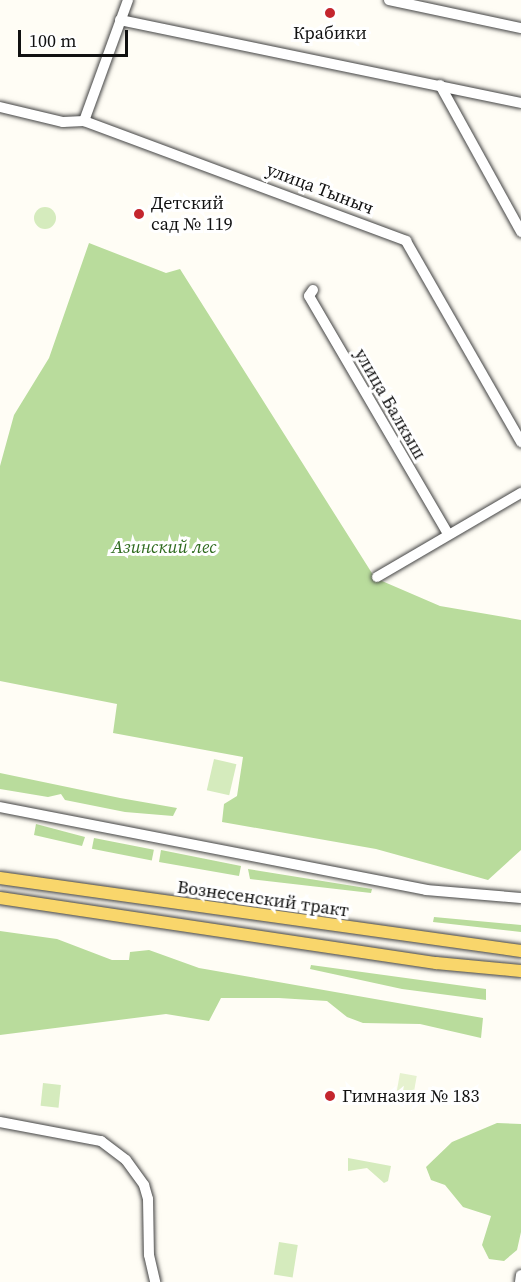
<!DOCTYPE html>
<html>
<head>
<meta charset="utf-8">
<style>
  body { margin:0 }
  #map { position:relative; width:521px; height:1282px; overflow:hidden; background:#fffdf5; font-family:"Source Serif 4",serif }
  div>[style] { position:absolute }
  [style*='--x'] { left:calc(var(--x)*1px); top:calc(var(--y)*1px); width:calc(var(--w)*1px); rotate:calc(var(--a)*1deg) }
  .green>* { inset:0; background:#d5ebbd; transform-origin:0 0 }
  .round { border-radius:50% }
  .forest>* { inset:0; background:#b9dc9c; transform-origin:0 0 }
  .pitch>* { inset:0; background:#e6f2cf; transform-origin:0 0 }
  .roads { filter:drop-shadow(0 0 2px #444) drop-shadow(0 0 2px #444) }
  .minor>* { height:10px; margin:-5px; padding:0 5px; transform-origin:5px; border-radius:5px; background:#fff }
  .major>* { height:12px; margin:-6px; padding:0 6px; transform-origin:6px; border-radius:6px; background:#f9d66b }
  .dots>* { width:16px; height:16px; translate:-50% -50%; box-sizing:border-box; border:3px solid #fff; border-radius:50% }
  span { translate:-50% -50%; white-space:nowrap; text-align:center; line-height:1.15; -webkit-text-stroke:6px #fff; paint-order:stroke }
  .poi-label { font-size:18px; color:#111 }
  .left { translate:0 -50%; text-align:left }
  .street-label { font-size:18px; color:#111 }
  .park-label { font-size:18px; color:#2f6b1f; font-style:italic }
  .scale { position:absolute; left:18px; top:30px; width:110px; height:27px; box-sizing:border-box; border:3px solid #111; border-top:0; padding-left:8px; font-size:18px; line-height:21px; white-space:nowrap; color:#111; -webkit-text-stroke:4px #fff; paint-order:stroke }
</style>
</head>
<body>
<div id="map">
  <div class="green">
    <div class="round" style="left:34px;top:207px;width:22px;height:22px"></div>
    <div style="left:214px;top:759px;width:23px;height:32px;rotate:13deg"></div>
    <div style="left:43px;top:1083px;width:18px;height:23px;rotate:6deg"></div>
    <div style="clip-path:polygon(348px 1158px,391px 1166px,388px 1181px,384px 1183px,367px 1168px,348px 1171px)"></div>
    <div style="left:279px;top:1242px;width:19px;height:33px;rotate:9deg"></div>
  </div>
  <div class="forest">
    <div style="clip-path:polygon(89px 243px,166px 273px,180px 269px,375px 578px,440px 606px,521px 620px,521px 850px,488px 880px,376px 849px,222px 822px,224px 804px,237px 796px,243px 757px,113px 733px,117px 704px,0 681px,0 466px,14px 415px,49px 358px)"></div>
    <div style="clip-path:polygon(0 773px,120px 798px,177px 808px,173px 816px,125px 812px,65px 800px,61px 794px,48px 797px,0 789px)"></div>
    <div style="clip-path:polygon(36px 824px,85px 837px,82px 846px,34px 835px)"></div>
    <div style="left:94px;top:838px;width:61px;height:11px;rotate:11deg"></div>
    <div style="clip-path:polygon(161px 850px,241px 866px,239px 876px,159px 862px)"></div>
    <div style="clip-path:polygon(248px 869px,372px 889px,371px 893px,250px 879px)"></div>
    <div style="clip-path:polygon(434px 917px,521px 925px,521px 932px,433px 922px)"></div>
    <div style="clip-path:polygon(0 931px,57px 939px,112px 960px,129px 960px,130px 952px,149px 950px,199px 968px,483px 1018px,481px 1038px,420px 1024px,363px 1023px,347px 1017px,327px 1001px,279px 998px,221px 998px,209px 1021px,166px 1014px,0 1035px)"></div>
    <div style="clip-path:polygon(311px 965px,486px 989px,486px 1000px,402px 989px,310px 969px)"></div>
    <div style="clip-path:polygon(497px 1123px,521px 1124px,521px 1232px,517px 1250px,504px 1261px,489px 1259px,482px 1245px,491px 1216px,463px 1207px,445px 1185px,431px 1180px,426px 1167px,452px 1142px)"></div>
  </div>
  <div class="pitch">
    <div style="left:400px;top:1073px;width:17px;height:28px;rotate:10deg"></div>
  </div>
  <div class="roads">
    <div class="minor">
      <div style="--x:389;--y:0;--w:135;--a:12"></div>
      <div style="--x:120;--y:20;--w:409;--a:11.7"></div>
      <div style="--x:440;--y:85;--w:168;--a:61.1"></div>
      <div style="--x:0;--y:107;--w:65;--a:13.4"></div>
      <div style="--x:63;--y:122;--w:21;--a:-3"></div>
      <div style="--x:84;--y:121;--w:344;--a:20.4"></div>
      <div style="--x:406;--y:241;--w:232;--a:60.2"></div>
      <div style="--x:84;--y:121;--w:129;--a:-70"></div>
      <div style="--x:313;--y:290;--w:7;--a:124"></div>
      <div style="--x:309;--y:296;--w:276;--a:59.7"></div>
      <div style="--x:377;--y:577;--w:167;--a:-30.3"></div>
      <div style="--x:0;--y:807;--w:434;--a:11"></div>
      <div style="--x:426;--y:890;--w:95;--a:4.8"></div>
      <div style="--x:0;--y:1122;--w:103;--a:10.7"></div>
      <div style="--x:101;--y:1141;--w:31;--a:37"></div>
      <div style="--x:126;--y:1160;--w:31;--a:54"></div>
      <div style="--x:144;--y:1185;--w:15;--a:74"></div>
      <div style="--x:148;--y:1199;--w:56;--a:89"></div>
      <div style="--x:149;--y:1255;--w:28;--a:77"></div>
      <div style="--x:520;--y:1282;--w:7;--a:-82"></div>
    </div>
    <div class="major">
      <div style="--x:0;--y:878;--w:526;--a:7.98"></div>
      <div style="--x:0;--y:898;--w:441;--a:8.5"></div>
      <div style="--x:436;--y:963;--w:85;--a:5.4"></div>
    </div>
  </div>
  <div class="dots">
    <div style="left:330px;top:13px;background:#c4262e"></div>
    <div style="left:139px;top:214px;background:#c4262e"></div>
    <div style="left:330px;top:1096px;background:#c4262e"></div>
  </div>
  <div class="poi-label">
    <span style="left:330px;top:33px">Крабики</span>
    <span class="left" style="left:151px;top:214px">Детский<br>сад № 119</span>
    <span class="left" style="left:342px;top:1096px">Гимназия № 183</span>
  </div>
  <div class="street-label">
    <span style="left:320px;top:189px;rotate:21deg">улица Тыныч</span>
    <span style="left:390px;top:404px;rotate:60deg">улица Балкыш</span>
    <span style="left:263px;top:899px;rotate:8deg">Вознесенский тракт</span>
  </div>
  <div class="park-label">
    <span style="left:164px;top:547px">Азинский лес</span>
  </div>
  <div class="scale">100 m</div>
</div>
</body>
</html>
